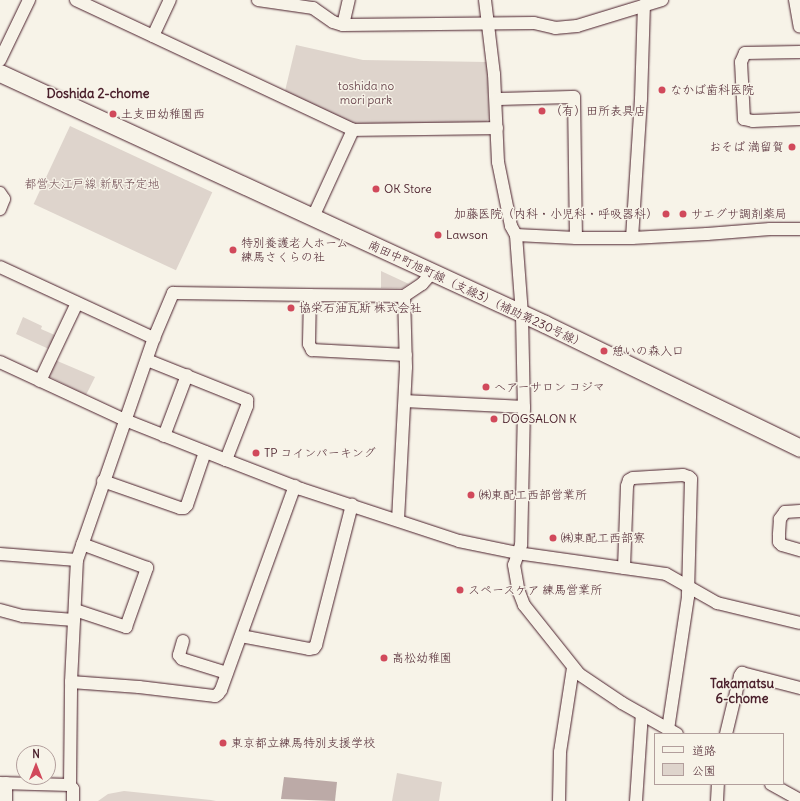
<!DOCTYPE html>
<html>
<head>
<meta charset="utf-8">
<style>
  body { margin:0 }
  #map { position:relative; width:800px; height:801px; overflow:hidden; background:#f7f3e8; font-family:Delius,"Klee One",sans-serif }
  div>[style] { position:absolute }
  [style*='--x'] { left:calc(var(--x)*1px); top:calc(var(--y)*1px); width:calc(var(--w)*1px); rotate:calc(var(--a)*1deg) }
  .green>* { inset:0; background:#ded4cc; transform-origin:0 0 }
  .water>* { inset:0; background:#bcaaa7 }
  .roads { filter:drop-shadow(0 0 1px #4a1f2b) drop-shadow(0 0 1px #4a1f2b) }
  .street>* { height:12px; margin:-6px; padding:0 6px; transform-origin:6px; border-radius:6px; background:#f7f3e8 }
  .secondary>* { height:17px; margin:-8.5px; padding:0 8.5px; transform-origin:8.5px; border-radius:8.5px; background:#f7f3e8 }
  .dots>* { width:11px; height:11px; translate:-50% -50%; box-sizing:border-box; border:2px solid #f7f3e8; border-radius:50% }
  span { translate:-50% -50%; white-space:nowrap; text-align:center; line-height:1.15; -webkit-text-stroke:3px #f7f3e8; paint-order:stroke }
  .park-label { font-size:12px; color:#6f4c53 }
  .poi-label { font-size:12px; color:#4a1f2b }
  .left { translate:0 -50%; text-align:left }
  .right { translate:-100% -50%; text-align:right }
  .street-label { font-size:12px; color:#4a1f2b }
  .neighbourhood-label { font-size:13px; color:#4a1f2b; font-weight:700 }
  .legend { position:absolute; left:654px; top:733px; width:130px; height:52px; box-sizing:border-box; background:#f7f3e8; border:1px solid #b29e9c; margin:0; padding:5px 7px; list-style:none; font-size:12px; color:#4a1f2b }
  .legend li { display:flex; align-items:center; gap:8px; height:20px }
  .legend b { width:20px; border:1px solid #b29e9c }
  .north { position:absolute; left:16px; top:745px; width:40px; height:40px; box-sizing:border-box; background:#f7f3e8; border:1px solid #b29e9c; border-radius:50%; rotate:0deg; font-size:11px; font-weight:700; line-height:16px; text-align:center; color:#4a1f2b }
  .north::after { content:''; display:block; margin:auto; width:14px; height:18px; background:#d1495b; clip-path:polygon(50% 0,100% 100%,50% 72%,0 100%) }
</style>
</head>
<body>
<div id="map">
  <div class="green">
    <div style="clip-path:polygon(296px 45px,363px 60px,487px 62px,489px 119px,484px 124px,357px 125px,285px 91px)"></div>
    <div style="left:70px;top:126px;width:157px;height:86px;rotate:25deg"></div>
    <div style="clip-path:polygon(381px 271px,409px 284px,403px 288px,381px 288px)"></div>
    <div style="clip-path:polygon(23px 317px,42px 326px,41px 329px,57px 336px,51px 350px,16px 334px)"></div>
    <div style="clip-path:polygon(55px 360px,95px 377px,86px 395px,48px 376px)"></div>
    <div style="clip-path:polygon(397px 773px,442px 782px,439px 801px,392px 801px)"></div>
    <div style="clip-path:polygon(124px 791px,211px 800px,216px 801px,98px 801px,108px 794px)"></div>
  </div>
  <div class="water">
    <div style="clip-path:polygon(284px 777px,337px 782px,335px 801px,281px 799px)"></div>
  </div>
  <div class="roads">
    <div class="street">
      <div style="--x:76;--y:0;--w:306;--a:25.1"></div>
      <div style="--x:353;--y:130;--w:144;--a:-0.8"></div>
      <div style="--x:258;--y:0;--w:56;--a:8.3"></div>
      <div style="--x:313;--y:8;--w:24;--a:35"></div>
      <div style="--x:333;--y:22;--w:10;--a:17"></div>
      <div style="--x:343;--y:25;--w:191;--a:-0.6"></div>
      <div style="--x:534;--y:23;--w:22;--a:13"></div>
      <div style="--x:555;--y:28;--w:22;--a:-5"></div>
      <div style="--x:577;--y:26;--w:89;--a:-17"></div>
      <div style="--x:485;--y:0;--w:75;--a:83.1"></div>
      <div style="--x:494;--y:74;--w:88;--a:87.4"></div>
      <div style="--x:498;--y:162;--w:65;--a:78.5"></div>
      <div style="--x:511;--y:226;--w:10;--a:61"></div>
      <div style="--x:516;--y:235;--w:80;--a:85.7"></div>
      <div style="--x:522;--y:315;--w:92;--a:88.8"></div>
      <div style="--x:524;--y:407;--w:138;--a:91.2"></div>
      <div style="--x:521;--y:545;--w:21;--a:109"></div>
      <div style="--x:514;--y:565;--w:27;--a:80"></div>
      <div style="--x:519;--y:592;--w:14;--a:69"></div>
      <div style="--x:524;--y:605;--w:88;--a:51.4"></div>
      <div style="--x:579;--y:674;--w:52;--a:34"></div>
      <div style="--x:622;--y:703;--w:63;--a:29.4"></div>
      <div style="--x:795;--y:0;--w:27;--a:80"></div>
      <div style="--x:343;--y:25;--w:26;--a:-77"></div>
      <div style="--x:153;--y:36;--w:40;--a:-65"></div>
      <div style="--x:800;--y:52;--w:55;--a:179"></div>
      <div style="--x:745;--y:53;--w:10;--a:114"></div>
      <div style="--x:741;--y:62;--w:57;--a:87"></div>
      <div style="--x:744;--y:119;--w:9;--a:13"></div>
      <div style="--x:753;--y:121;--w:47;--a:-2.4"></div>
      <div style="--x:0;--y:60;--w:67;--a:-64.2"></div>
      <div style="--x:496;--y:99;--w:78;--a:-1.5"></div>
      <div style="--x:574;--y:97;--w:141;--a:89.2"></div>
      <div style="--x:0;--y:193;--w:7;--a:56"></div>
      <div style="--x:4;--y:199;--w:11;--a:112"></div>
      <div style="--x:313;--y:217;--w:96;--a:-65.3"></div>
      <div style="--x:516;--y:235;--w:60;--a:2.9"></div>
      <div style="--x:576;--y:238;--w:56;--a:0"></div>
      <div style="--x:632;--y:238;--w:75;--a:-3.1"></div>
      <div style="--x:707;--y:234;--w:63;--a:-4.5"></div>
      <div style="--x:770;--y:229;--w:30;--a:0"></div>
      <div style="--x:632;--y:238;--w:139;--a:-86.3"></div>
      <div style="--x:641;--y:99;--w:94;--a:-88.2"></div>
      <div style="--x:0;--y:267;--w:170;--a:24.8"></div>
      <div style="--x:310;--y:295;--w:94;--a:0.6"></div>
      <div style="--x:147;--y:360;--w:108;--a:21.8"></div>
      <div style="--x:247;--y:400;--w:6;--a:90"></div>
      <div style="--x:247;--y:406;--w:58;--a:111.3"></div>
      <div style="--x:0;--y:362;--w:138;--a:24.9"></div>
      <div style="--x:125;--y:420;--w:109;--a:21.6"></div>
      <div style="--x:226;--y:460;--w:80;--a:21.1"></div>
      <div style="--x:301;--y:489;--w:166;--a:18.2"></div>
      <div style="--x:459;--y:541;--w:59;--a:11.7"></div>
      <div style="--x:517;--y:553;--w:150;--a:8"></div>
      <div style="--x:666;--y:574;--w:59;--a:29.6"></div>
      <div style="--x:717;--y:603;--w:85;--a:13.5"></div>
      <div style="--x:40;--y:381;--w:86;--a:-64.6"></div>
      <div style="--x:405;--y:401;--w:119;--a:2.9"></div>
      <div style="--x:164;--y:436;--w:65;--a:-69.3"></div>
      <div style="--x:103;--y:481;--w:82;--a:19.3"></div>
      <div style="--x:180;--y:508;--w:4;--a:0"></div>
      <div style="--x:184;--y:508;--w:4;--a:-45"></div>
      <div style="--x:187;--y:505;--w:56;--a:-71.2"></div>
      <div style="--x:800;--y:511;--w:15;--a:176"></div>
      <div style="--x:785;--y:512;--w:9;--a:126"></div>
      <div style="--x:780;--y:519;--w:16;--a:94"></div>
      <div style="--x:779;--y:535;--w:7;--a:90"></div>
      <div style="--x:779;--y:542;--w:4;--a:45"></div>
      <div style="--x:782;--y:545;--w:19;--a:16"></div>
      <div style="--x:398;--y:520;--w:153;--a:-87"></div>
      <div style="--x:406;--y:367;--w:71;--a:-91.6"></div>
      <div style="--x:404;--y:296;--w:22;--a:-34"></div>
      <div style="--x:422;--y:284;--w:15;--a:-48"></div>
      <div style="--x:0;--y:554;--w:77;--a:4.5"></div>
      <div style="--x:624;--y:568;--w:82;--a:-87.9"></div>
      <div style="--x:627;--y:486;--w:6;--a:-72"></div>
      <div style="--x:629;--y:480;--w:4;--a:-27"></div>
      <div style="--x:633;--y:478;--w:50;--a:-3.4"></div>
      <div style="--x:683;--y:475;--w:6;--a:18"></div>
      <div style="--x:689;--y:477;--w:3;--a:45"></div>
      <div style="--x:691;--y:479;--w:118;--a:91.5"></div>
      <div style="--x:688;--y:597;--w:134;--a:98.6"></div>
      <div style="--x:0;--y:610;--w:24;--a:15"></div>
      <div style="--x:23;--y:616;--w:51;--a:4.5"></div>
      <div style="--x:75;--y:610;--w:54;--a:18.4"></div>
      <div style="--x:126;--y:627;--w:63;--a:-70.4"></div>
      <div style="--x:147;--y:568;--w:69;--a:-159.7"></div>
      <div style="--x:241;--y:636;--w:69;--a:10.8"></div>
      <div style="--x:309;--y:649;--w:5;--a:-11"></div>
      <div style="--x:314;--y:648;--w:4;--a:-56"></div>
      <div style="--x:316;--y:645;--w:145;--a:-75.6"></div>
      <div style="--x:183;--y:641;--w:15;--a:106"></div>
      <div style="--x:179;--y:655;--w:5;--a:53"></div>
      <div style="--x:182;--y:659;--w:47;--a:17.3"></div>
      <div style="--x:71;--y:682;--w:68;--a:4.2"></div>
      <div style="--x:139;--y:687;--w:77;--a:6.8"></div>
      <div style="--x:215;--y:696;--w:4;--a:-34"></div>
      <div style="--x:218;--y:694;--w:5;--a:-53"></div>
      <div style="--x:221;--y:690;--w:217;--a:-70.1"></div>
      <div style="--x:726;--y:734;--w:60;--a:-76.4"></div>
      <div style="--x:740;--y:676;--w:4;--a:-56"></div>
      <div style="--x:742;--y:673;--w:60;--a:14.5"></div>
      <div style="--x:0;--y:783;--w:70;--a:1.6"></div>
      <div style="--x:70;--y:785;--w:5;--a:53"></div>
      <div style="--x:73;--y:789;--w:12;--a:90"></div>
      <div style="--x:6;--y:783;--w:18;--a:90"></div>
      <div style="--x:771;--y:784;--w:33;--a:29"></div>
      <div style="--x:70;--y:785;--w:103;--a:-89.4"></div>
      <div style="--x:71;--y:682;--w:122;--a:-87.2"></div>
      <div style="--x:77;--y:560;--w:235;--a:-70.9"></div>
      <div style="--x:154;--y:338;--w:49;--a:-67.1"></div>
      <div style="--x:173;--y:293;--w:137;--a:0.8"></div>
      <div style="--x:310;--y:295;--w:49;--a:91.2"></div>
      <div style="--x:309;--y:344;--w:7;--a:63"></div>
      <div style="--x:312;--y:350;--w:94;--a:3"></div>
      <div style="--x:559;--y:801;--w:49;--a:-88.8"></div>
      <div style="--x:560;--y:752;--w:85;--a:-81.2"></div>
      <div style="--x:636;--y:801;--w:87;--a:-86.1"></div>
      <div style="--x:717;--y:801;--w:17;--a:-87"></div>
    </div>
    <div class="secondary">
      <div style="--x:0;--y:73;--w:600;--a:24.73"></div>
      <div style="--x:545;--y:324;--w:284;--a:25.9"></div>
    </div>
  </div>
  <div class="dots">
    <div style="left:662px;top:90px;background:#d1495b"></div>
    <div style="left:542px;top:111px;background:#d1495b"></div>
    <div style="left:113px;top:114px;background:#d1495b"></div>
    <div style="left:792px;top:147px;background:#d1495b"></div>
    <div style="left:376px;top:189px;background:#d1495b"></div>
    <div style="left:666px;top:214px;background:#d1495b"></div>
    <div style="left:683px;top:214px;background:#d1495b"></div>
    <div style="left:438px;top:235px;background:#d1495b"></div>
    <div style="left:233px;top:250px;background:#d1495b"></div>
    <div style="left:291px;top:308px;background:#d1495b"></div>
    <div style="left:604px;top:351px;background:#d1495b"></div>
    <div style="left:486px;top:387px;background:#d1495b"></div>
    <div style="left:494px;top:419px;background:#d1495b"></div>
    <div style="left:256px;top:453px;background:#d1495b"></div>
    <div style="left:471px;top:495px;background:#d1495b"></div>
    <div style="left:553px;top:538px;background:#d1495b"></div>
    <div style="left:460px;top:590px;background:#d1495b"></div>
    <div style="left:384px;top:658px;background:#d1495b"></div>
    <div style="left:223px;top:743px;background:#d1495b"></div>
  </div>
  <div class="park-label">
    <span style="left:366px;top:93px">toshida no<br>mori park</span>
    <span style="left:92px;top:184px">都営大江戸線 新駅予定地</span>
  </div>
  <div class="poi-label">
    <span class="left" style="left:670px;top:90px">なかば歯科医院</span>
    <span class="left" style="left:550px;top:111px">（有）田所表具店</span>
    <span class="left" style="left:121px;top:114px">土支田幼稚園西</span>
    <span class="right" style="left:784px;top:147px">おそば 満留賀</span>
    <span class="left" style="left:384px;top:189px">OK Store</span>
    <span class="right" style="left:658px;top:214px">加藤医院（内科・小児科・呼吸器科）</span>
    <span class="left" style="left:691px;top:214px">サエグサ調剤薬局</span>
    <span class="left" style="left:446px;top:235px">Lawson</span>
    <span class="left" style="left:241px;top:250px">特別養護老人ホーム<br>練馬さくらの社</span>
    <span class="left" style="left:299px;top:308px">協栄石油瓦斯 株式会社</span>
    <span class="left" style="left:612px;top:351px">憩いの森入口</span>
    <span class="left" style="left:494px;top:387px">ヘアーサロン コジマ</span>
    <span class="left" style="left:502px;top:419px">DOGSALON K</span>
    <span class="left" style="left:264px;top:453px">TP コインパーキング</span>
    <span class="left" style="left:479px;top:495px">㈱東配工西部営業所</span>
    <span class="left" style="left:561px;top:538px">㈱東配工西部寮</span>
    <span class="left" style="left:468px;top:590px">スペースケア 練馬営業所</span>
    <span class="left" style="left:392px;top:658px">高松幼稚園</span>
    <span class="left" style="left:231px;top:743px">東京都立練馬特別支援学校</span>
  </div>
  <div class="street-label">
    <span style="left:477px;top:294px;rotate:25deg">南田中町旭町線（支線3）（補助第230号線）</span>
  </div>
  <div class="neighbourhood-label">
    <span style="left:98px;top:94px">Doshida 2-chome</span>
    <span style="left:742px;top:692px">Takamatsu<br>6-chome</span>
  </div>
  <ul class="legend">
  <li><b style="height:5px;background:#f7f3e8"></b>道路</li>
  <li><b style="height:11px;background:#ded4cc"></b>公園</li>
  </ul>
  <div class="north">N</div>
</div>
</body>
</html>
